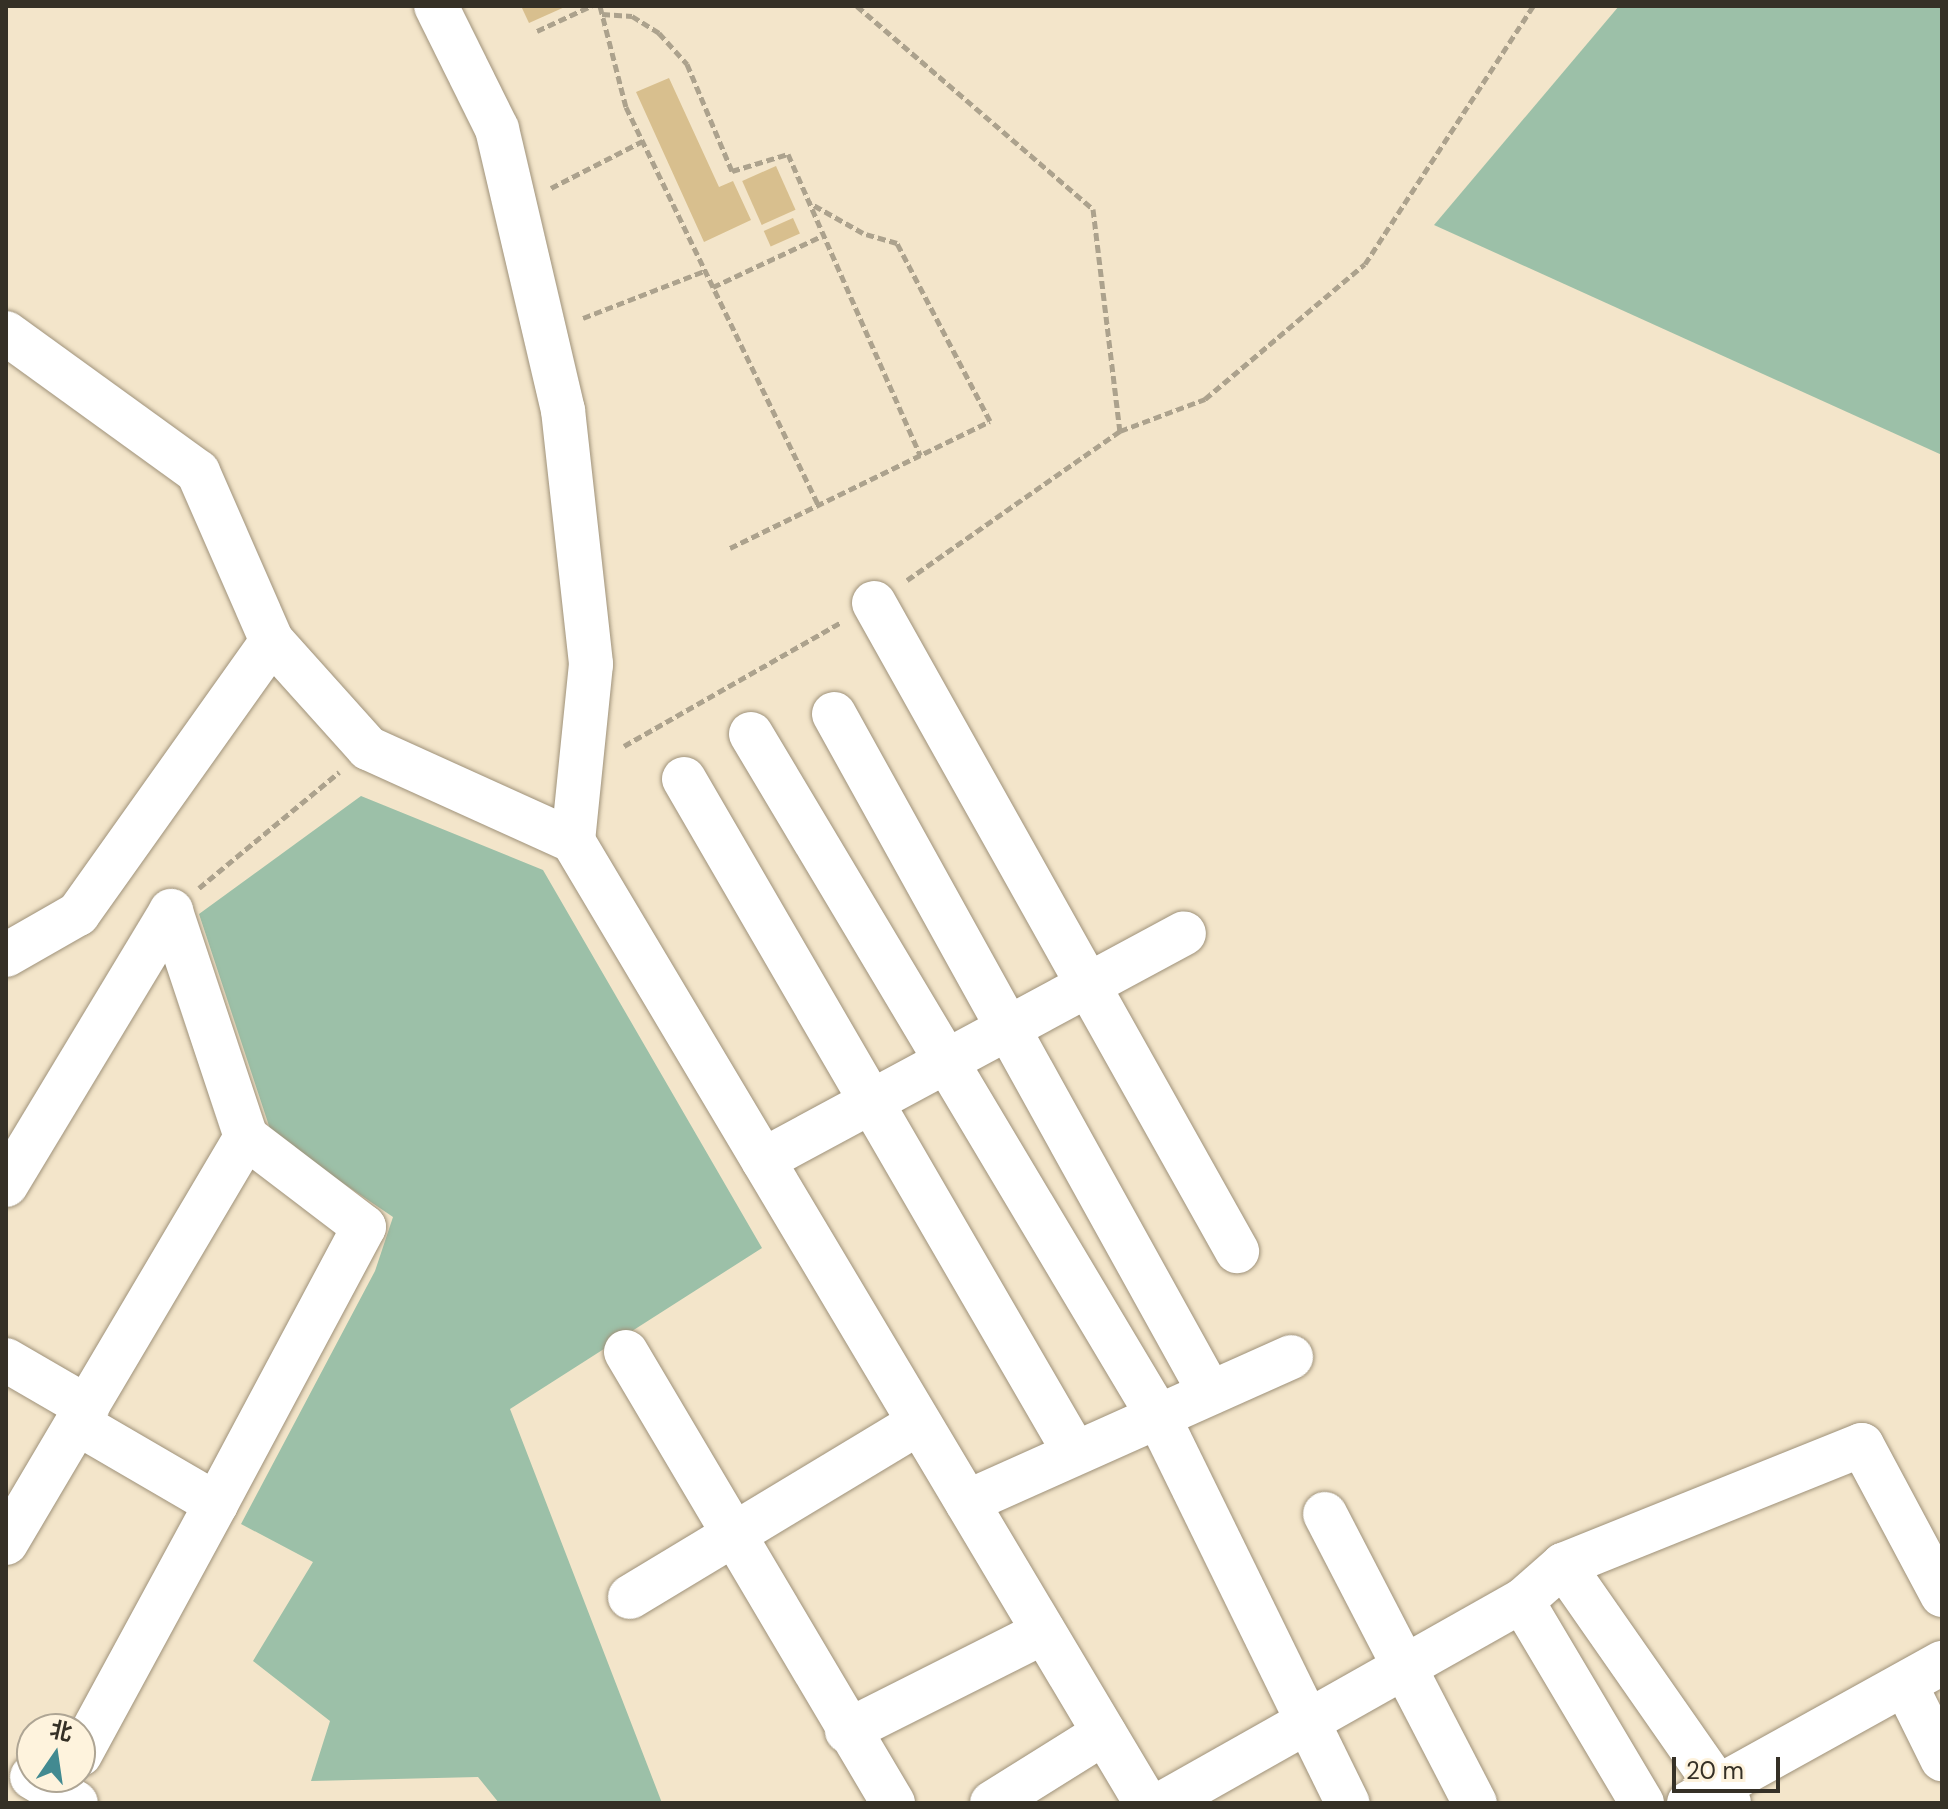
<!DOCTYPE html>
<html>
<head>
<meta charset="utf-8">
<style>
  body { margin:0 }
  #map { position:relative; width:1948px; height:1809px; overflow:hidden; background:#f3e5ca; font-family:"DM Sans","Noto Sans SC",sans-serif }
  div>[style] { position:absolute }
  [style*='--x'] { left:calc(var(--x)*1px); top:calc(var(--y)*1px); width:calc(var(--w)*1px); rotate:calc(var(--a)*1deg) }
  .green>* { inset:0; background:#9cc0a8 }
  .building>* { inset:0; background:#d8bf8e; transform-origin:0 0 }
  .path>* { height:5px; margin-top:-2.5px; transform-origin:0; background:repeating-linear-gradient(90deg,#aca28d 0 8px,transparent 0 12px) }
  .roads { filter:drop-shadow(0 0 2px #9f927a) drop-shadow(0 0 2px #9f927a) }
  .minor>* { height:44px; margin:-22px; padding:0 22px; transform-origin:22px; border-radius:22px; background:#fff }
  span { translate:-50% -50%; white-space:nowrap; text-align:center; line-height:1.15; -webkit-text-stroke:6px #fef3dd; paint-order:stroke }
  .frame { position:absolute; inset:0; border:8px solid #353026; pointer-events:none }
  .north { position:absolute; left:16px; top:1713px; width:80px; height:80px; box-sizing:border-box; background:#fef3dd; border:2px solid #aea594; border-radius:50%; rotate:13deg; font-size:22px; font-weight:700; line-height:32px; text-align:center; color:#353026 }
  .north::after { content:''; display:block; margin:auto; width:28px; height:36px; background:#428a91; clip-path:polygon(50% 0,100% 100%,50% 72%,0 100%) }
  .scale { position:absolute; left:1672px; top:1757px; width:108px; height:36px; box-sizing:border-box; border:4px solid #353026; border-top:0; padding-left:10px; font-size:24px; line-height:28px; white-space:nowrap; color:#353026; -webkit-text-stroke:6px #fef3dd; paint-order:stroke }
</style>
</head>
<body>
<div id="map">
  <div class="green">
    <div style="clip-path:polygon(1619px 6px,1942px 6px,1942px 455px,1434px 225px)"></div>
    <div style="clip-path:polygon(361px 796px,543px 870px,762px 1248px,510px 1409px,662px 1803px,499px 1803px,478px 1777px,311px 1781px,330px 1721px,253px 1661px,313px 1562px,241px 1524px,375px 1271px,393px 1217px,272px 1135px,199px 914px)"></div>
  </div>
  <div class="building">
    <div style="clip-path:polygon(521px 6px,567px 6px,529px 23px)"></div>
    <div style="clip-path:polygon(669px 78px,719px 187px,733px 181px,751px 220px,704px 242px,636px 92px)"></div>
    <div style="left:776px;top:166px;width:48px;height:37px;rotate:66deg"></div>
    <div style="left:793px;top:218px;width:17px;height:32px;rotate:66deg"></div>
  </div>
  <div class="path">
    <div style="--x:600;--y:6;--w:104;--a:75.6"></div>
    <div style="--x:626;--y:107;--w:441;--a:64.2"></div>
    <div style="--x:857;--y:6;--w:311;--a:40.7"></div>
    <div style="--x:1093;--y:209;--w:224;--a:83.1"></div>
    <div style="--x:1120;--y:431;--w:260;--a:145"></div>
    <div style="--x:602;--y:14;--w:30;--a:4"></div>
    <div style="--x:632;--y:16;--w:32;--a:32"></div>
    <div style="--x:659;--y:33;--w:42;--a:47.9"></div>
    <div style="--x:687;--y:64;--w:116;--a:67.2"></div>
    <div style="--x:732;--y:171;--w:59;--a:-16.9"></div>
    <div style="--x:788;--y:154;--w:329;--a:66.3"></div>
    <div style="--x:537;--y:31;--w:60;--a:-24.8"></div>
    <div style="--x:551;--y:188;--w:103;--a:-27.1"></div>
    <div style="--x:713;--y:287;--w:123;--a:-25.1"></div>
    <div style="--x:583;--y:318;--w:130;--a:-21.2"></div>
    <div style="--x:1120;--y:431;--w:91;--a:-20.6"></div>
    <div style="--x:1205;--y:399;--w:209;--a:-40.2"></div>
    <div style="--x:1365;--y:264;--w:308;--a:-56.9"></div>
    <div style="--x:730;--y:548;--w:289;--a:-26"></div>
    <div style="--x:990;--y:421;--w:201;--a:-117.6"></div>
    <div style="--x:897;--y:243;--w:35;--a:-164"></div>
    <div style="--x:863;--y:233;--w:61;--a:-150.5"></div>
    <div style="--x:624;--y:746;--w:250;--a:-29.7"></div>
    <div style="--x:199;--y:888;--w:182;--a:-39.6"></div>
  </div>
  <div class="roads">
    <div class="minor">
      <div style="--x:436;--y:6;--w:137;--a:63.6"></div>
      <div style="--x:497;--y:129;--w:289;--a:76.8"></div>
      <div style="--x:563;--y:410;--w:256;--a:83.7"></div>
      <div style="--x:591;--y:664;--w:178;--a:95.8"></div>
      <div style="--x:573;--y:841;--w:1120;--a:59.22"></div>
      <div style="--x:6;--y:333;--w:237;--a:35.9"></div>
      <div style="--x:198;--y:472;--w:184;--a:66.4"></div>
      <div style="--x:874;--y:603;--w:743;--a:60.74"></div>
      <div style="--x:834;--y:714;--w:776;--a:61.02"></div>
      <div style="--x:751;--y:734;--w:794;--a:59.17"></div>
      <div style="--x:1158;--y:1416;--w:431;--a:63.9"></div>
      <div style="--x:684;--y:779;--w:779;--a:59.88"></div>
      <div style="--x:6;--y:955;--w:83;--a:-29.7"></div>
      <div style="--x:78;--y:914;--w:335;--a:-54.6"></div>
      <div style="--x:272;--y:641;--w:144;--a:48.1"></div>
      <div style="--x:368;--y:748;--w:225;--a:24.4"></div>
      <div style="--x:763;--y:1160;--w:478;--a:-28.3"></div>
      <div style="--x:6;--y:1185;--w:320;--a:-58.9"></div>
      <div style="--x:626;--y:1352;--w:524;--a:59.37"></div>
      <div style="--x:6;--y:1360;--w:94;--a:30.1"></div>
      <div style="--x:77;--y:1423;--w:161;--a:30.2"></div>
      <div style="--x:216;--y:1504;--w:285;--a:118.5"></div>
      <div style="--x:967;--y:1502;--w:355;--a:-24.1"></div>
      <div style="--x:216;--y:1504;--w:314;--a:-61.9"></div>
      <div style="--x:364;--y:1227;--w:148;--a:-142.7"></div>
      <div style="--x:1325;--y:1514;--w:326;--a:62.6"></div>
      <div style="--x:6;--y:1543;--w:472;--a:-59.4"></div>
      <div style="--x:246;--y:1137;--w:238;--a:-108.4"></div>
      <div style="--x:1563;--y:1565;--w:290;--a:55.1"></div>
      <div style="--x:630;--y:1597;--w:337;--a:-31.1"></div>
      <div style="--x:1522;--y:1601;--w:235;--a:59.3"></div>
      <div style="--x:1905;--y:1684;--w:84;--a:63.7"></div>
      <div style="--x:847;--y:1731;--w:220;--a:-26.7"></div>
      <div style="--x:32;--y:1777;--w:51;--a:30.6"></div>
      <div style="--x:992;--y:1803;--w:132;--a:-32"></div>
      <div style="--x:1163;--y:1803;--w:412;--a:-29.4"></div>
      <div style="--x:1522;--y:1601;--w:55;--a:-41.3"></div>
      <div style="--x:1563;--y:1565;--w:322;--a:-21.9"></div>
      <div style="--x:1862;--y:1445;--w:170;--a:61.9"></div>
      <div style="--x:1689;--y:1803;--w:289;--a:-29"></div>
    </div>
  </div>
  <div class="frame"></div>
  <div class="north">北</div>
  <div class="scale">20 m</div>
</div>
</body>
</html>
